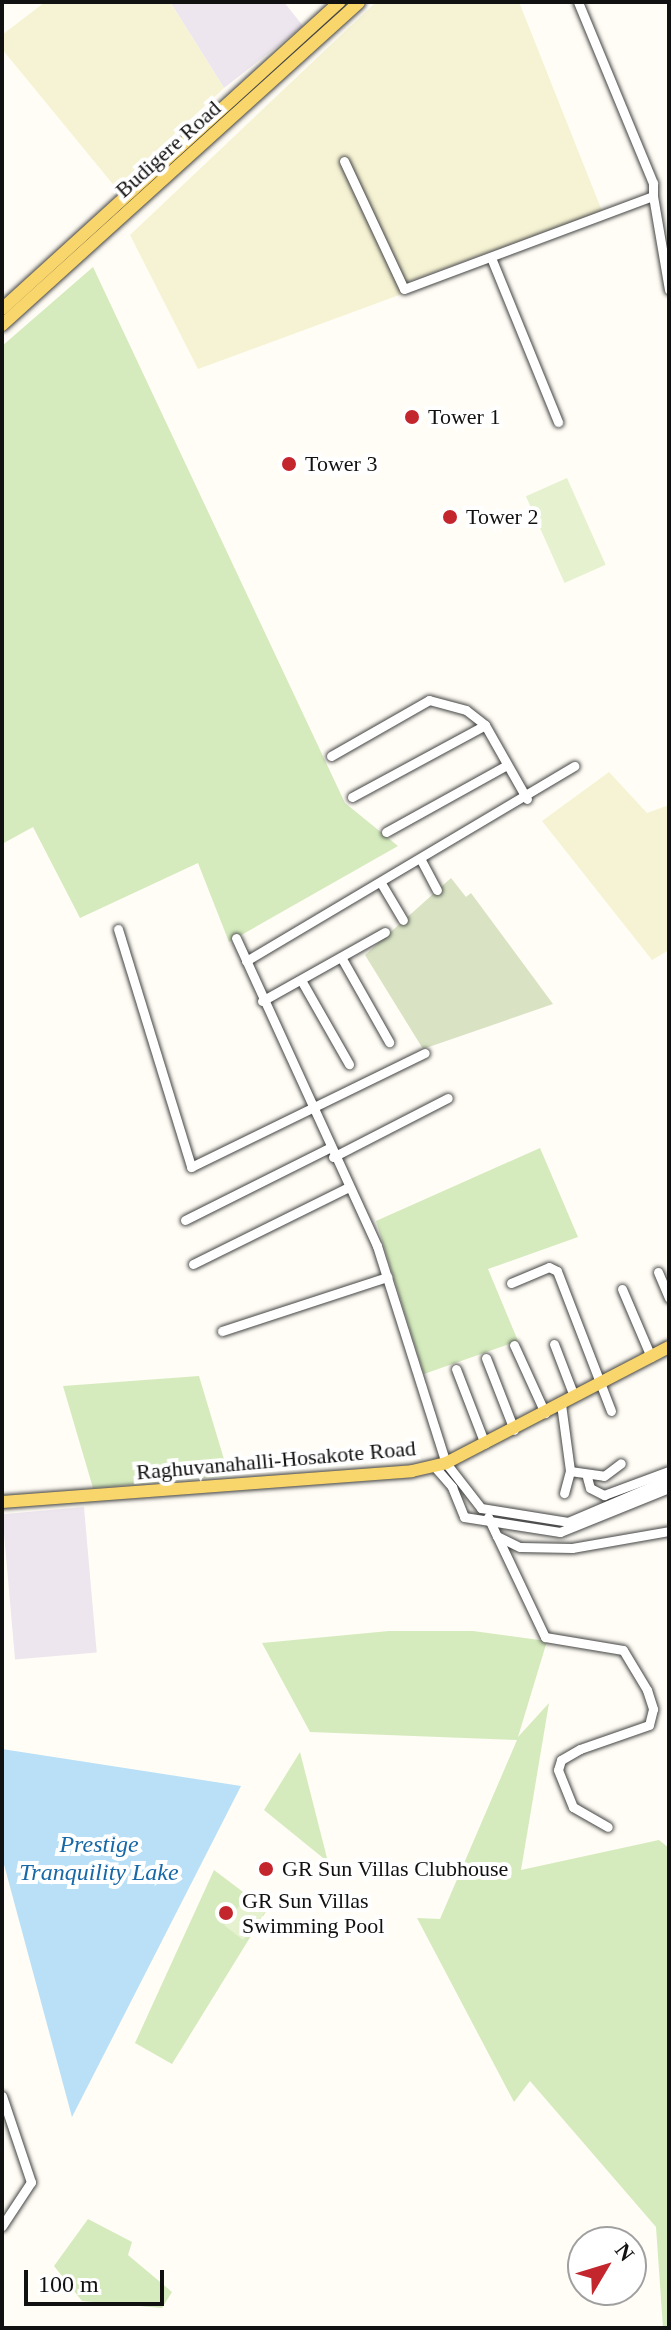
<!DOCTYPE html>
<html>
<head>
<meta charset="utf-8">
<style>
  body { margin:0 }
  #map { position:relative; width:671px; height:2330px; overflow:hidden; background:#fffdf5; font-family:"Times New Roman",serif }
  div>[style] { position:absolute }
  [style*='--x'] { left:calc(var(--x)*1px); top:calc(var(--y)*1px); width:calc(var(--w)*1px); rotate:calc(var(--a)*1deg) }
  .industrial>* { inset:0; background:#eee6ef; transform-origin:0 0 }
  .farmland>* { inset:0; background:#f6f3d4 }
  .green>* { inset:0; background:#d5ebbd }
  .cemetery>* { inset:0; background:#d9e3c4 }
  .pitch>* { inset:0; background:#e6f2cf; transform-origin:0 0 }
  .water>* { inset:0; background:#b9e0f7 }
  .roads { filter:drop-shadow(0 0 2px #444) drop-shadow(0 0 2px #444) }
  .minor>* { height:9px; margin:-4.5px; padding:0 4.5px; transform-origin:4.5px; border-radius:4.5px; background:#fff }
  .major>* { height:12px; margin:-6px; padding:0 6px; transform-origin:6px; border-radius:6px; background:#f9d66b }
  .dots>* { width:22px; height:22px; translate:-50% -50%; box-sizing:border-box; border:4px solid #fff; border-radius:50% }
  span { translate:-50% -50%; white-space:nowrap; text-align:center; line-height:1.15; -webkit-text-stroke:8px #fff; paint-order:stroke }
  .street-label { font-size:22px; color:#111 }
  .poi-label { font-size:22px; color:#111 }
  .left { translate:0 -50%; text-align:left }
  .water-label { font-size:24px; color:#1768a6; font-style:italic }
  .frame { position:absolute; inset:0; border:4px solid #111; pointer-events:none }
  .north { position:absolute; left:567px; top:2226px; width:80px; height:80px; box-sizing:border-box; background:#fff; border:2px solid #a0a0a0; border-radius:50%; rotate:52deg; font-size:22px; font-weight:700; line-height:32px; text-align:center; color:#111 }
  .north::after { content:''; display:block; margin:auto; width:28px; height:36px; background:#c4262e; clip-path:polygon(50% 0,100% 100%,50% 72%,0 100%) }
  .scale { position:absolute; left:24px; top:2270px; width:140px; height:36px; box-sizing:border-box; border:4px solid #111; border-top:0; padding-left:10px; font-size:24px; line-height:28px; white-space:nowrap; color:#111; -webkit-text-stroke:6px #fff; paint-order:stroke }
</style>
</head>
<body>
<div id="map">
  <div class="industrial">
    <div style="clip-path:polygon(170px 2px,284px 2px,303px 26px,224px 88px)"></div>
    <div style="left:84px;top:1507px;width:146px;height:82px;rotate:85deg"></div>
  </div>
  <div class="farmland">
    <div style="clip-path:polygon(45px 2px,170px 2px,224px 88px,116px 188px,2px 49px,2px 35px)"></div>
    <div style="clip-path:polygon(376px 2px,519px 2px,602px 211px,407px 282px,410px 291px,198px 369px,130px 235px)"></div>
    <div style="clip-path:polygon(609px 772px,647px 813px,669px 805px,669px 950px,652px 960px,542px 821px)"></div>
  </div>
  <div class="green">
    <div style="clip-path:polygon(93px 267px,345px 803px,398px 846px,229px 942px,198px 863px,80px 918px,33px 827px,2px 844px,2px 346px)"></div>
    <div style="clip-path:polygon(540px 1148px,578px 1237px,488px 1269px,518px 1341px,424px 1374px,376px 1221px)"></div>
    <div style="clip-path:polygon(199px 1376px,229px 1476px,93px 1488px,63px 1386px)"></div>
    <div style="clip-path:polygon(389px 1631px,473px 1631px,547px 1641px,518px 1737px,549px 1703px,521px 1870px,659px 1840px,669px 1848px,669px 2328px,663px 2328px,656px 2227px,530px 2081px,514px 2102px,417px 1918px,440px 1919px,517px 1740px,310px 1732px,262px 1643px)"></div>
    <div style="clip-path:polygon(300px 1752px,328px 1862px,264px 1810px)"></div>
    <div style="clip-path:polygon(214px 1870px,267px 1910px,172px 2064px,135px 2043px)"></div>
    <div style="clip-path:polygon(88px 2219px,132px 2242px,128px 2255px,172px 2292px,162px 2308px,82px 2301px,54px 2266px)"></div>
  </div>
  <div class="cemetery">
    <div style="clip-path:polygon(451px 878px,466px 897px,471px 893px,553px 1004px,423px 1049px,365px 955px)"></div>
  </div>
  <div class="pitch">
    <div style="left:567px;top:478px;width:95px;height:45px;rotate:66deg"></div>
    <div style="left:247px;top:1896px;width:24px;height:37px;rotate:38deg"></div>
  </div>
  <div class="water">
    <div style="clip-path:polygon(2px 1749px,241px 1786px,72px 2117px,2px 1857px)"></div>
  </div>
  <div class="roads">
    <div class="minor">
      <div style="--x:344;--y:161;--w:141;--a:64.9"></div>
      <div style="--x:404;--y:289;--w:266;--a:-20.5"></div>
      <div style="--x:653;--y:196;--w:13;--a:-90"></div>
      <div style="--x:653;--y:183;--w:196;--a:-112.5"></div>
      <div style="--x:653;--y:196;--w:95;--a:80.3"></div>
      <div style="--x:492;--y:260;--w:175;--a:67.8"></div>
      <div style="--x:331;--y:756;--w:113;--a:-29.7"></div>
      <div style="--x:429;--y:700;--w:38;--a:15"></div>
      <div style="--x:466;--y:710;--w:24;--a:38"></div>
      <div style="--x:485;--y:725;--w:85;--a:60.4"></div>
      <div style="--x:352;--y:797;--w:151;--a:-28.4"></div>
      <div style="--x:386;--y:832;--w:138;--a:-29"></div>
      <div style="--x:421;--y:860;--w:34;--a:62"></div>
      <div style="--x:381;--y:883;--w:43;--a:59.3"></div>
      <div style="--x:118;--y:929;--w:249;--a:72.9"></div>
      <div style="--x:191;--y:1167;--w:260;--a:-26"></div>
      <div style="--x:236;--y:938;--w:339;--a:65.4"></div>
      <div style="--x:377;--y:1246;--w:228;--a:72.4"></div>
      <div style="--x:446;--y:1463;--w:57;--a:52.1"></div>
      <div style="--x:481;--y:1508;--w:88;--a:9.1"></div>
      <div style="--x:568;--y:1522;--w:110;--a:-23.1"></div>
      <div style="--x:341;--y:957;--w:98;--a:60.5"></div>
      <div style="--x:246;--y:961;--w:382;--a:-30.7"></div>
      <div style="--x:301;--y:980;--w:97;--a:60.3"></div>
      <div style="--x:262;--y:1001;--w:141;--a:-29.3"></div>
      <div style="--x:333;--y:1157;--w:129;--a:-27.2"></div>
      <div style="--x:185;--y:1220;--w:161;--a:-26.6"></div>
      <div style="--x:193;--y:1264;--w:174;--a:-26.3"></div>
      <div style="--x:658;--y:1272;--w:28;--a:67"></div>
      <div style="--x:511;--y:1283;--w:41;--a:-22.8"></div>
      <div style="--x:549;--y:1267;--w:9;--a:27"></div>
      <div style="--x:557;--y:1271;--w:150;--a:68.9"></div>
      <div style="--x:622;--y:1289;--w:74;--a:66.9"></div>
      <div style="--x:222;--y:1331;--w:174;--a:-18.1"></div>
      <div style="--x:554;--y:1344;--w:56;--a:69"></div>
      <div style="--x:514;--y:1345;--w:75;--a:65.5"></div>
      <div style="--x:486;--y:1358;--w:77;--a:68.7"></div>
      <div style="--x:456;--y:1369;--w:80;--a:68.9"></div>
      <div style="--x:561;--y:1404;--w:68;--a:82.3"></div>
      <div style="--x:570;--y:1471;--w:23;--a:105"></div>
      <div style="--x:434;--y:1466;--w:28;--a:49"></div>
      <div style="--x:452;--y:1487;--w:32;--a:68"></div>
      <div style="--x:464;--y:1517;--w:97;--a:8.9"></div>
      <div style="--x:560;--y:1532;--w:118;--a:-22"></div>
      <div style="--x:570;--y:1471;--w:34;--a:8"></div>
      <div style="--x:604;--y:1476;--w:21;--a:-37"></div>
      <div style="--x:587;--y:1477;--w:11;--a:75"></div>
      <div style="--x:590;--y:1488;--w:16;--a:27"></div>
      <div style="--x:604;--y:1495;--w:69;--a:-20.3"></div>
      <div style="--x:488;--y:1517;--w:21;--a:65"></div>
      <div style="--x:497;--y:1536;--w:25;--a:26"></div>
      <div style="--x:520;--y:1547;--w:52;--a:1.1"></div>
      <div style="--x:572;--y:1548;--w:98;--a:-9.9"></div>
      <div style="--x:497;--y:1536;--w:112;--a:64.6"></div>
      <div style="--x:545;--y:1637;--w:79;--a:9.5"></div>
      <div style="--x:623;--y:1650;--w:47;--a:59"></div>
      <div style="--x:647;--y:1690;--w:20;--a:72"></div>
      <div style="--x:653;--y:1709;--w:16;--a:104"></div>
      <div style="--x:649;--y:1725;--w:73;--a:160.8"></div>
      <div style="--x:580;--y:1749;--w:22;--a:150"></div>
      <div style="--x:561;--y:1760;--w:10;--a:107"></div>
      <div style="--x:558;--y:1770;--w:40;--a:68"></div>
      <div style="--x:573;--y:1807;--w:40;--a:29.7"></div>
      <div style="--x:2;--y:2096;--w:91;--a:71.4"></div>
      <div style="--x:31;--y:2182;--w:53;--a:123.4"></div>
    </div>
    <div class="major">
      <div style="--x:2;--y:309;--w:456;--a:-42.3"></div>
      <div style="--x:2;--y:325;--w:481;--a:-42.1"></div>
      <div style="--x:2;--y:1502;--w:411;--a:-4.3"></div>
      <div style="--x:412;--y:1471;--w:35;--a:-13"></div>
      <div style="--x:446;--y:1463;--w:251;--a:-27.5"></div>
    </div>
  </div>
  <div class="dots">
    <div style="left:412px;top:417px;background:#c4262e"></div>
    <div style="left:289px;top:464px;background:#c4262e"></div>
    <div style="left:450px;top:517px;background:#c4262e"></div>
    <div style="left:266px;top:1869px;background:#c4262e"></div>
    <div style="left:226px;top:1913px;background:#c4262e"></div>
  </div>
  <div class="street-label">
    <span style="left:168px;top:149px;rotate:-42deg">Budigere Road</span>
    <span style="left:276px;top:1460px;rotate:-5deg">Raghuvanahalli-Hosakote Road</span>
  </div>
  <div class="poi-label">
    <span class="left" style="left:428px;top:417px">Tower 1</span>
    <span class="left" style="left:305px;top:464px">Tower 3</span>
    <span class="left" style="left:466px;top:517px">Tower 2</span>
    <span class="left" style="left:282px;top:1869px">GR Sun Villas Clubhouse</span>
    <span class="left" style="left:242px;top:1913px">GR Sun Villas<br>Swimming Pool</span>
  </div>
  <div class="water-label">
    <span style="left:99px;top:1859px">Prestige<br>Tranquility Lake</span>
  </div>
  <div class="frame"></div>
  <div class="north">N</div>
  <div class="scale">100 m</div>
</div>
</body>
</html>
